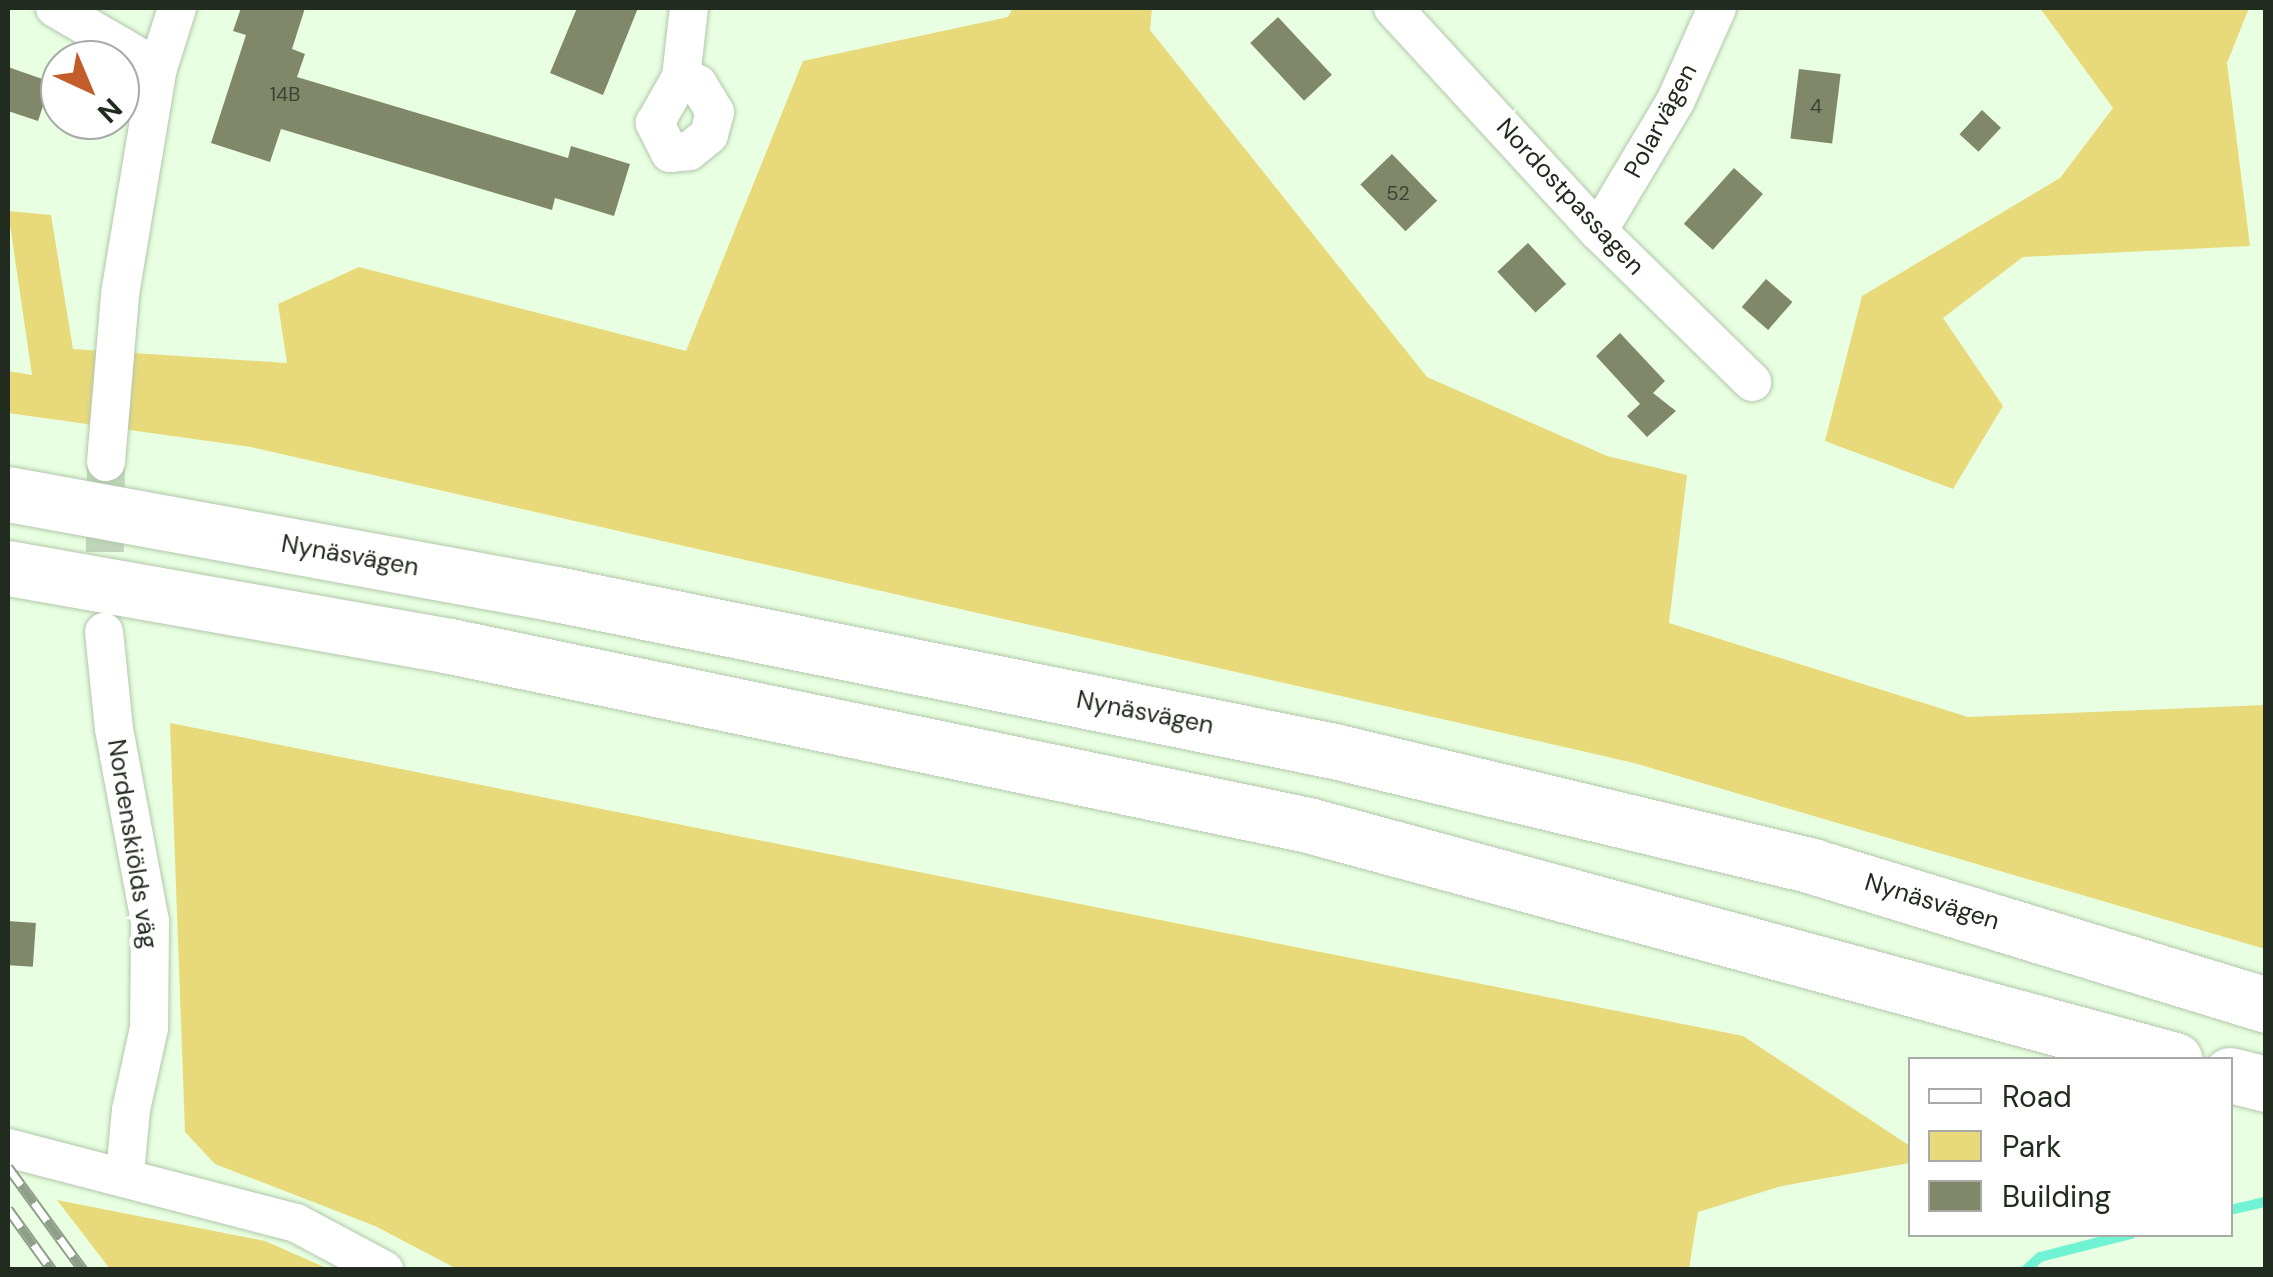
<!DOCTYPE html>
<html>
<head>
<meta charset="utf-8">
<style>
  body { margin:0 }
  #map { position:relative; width:2273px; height:1277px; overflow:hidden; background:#e8ffe1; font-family:"DM Sans",sans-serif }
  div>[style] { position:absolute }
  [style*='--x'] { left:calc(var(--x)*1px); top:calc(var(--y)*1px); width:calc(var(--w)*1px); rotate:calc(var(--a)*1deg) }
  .green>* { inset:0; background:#e8da7b }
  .stream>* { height:10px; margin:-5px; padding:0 5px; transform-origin:5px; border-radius:5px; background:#70f2d4 }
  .building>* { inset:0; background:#808869; transform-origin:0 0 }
  .minor-tunnel>* { height:38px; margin-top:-19px; transform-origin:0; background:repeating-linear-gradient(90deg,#c0d5ba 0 38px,transparent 0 57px) }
  .roads { filter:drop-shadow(0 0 2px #b2c7ab) drop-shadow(0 0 2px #b2c7ab) }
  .minor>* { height:38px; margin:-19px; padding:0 19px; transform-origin:19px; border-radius:19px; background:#fff }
  .highway>* { height:55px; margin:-27.5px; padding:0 27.5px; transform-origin:27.5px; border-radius:27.5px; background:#fff }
  .rail>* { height:11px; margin-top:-5.5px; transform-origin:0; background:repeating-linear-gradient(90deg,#fff 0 22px,#8f9f8a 0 44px); box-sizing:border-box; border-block:2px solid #8f9f8a }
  span { translate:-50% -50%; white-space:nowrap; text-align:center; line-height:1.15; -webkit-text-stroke:9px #fff; paint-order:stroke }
  .number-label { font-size:20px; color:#3a4232 }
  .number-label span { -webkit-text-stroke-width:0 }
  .street-label { font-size:25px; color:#222b20 }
  .frame { position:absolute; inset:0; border:10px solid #222b20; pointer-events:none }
  .legend { position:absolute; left:1908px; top:1057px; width:325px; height:180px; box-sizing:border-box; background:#fff; border:2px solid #a7aaa6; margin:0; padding:12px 18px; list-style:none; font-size:30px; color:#222b20 }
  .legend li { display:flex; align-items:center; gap:20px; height:50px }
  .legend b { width:50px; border:2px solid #a7aaa6 }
  .north { position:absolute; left:40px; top:40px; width:100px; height:100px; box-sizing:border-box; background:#fff; border:2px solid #a7aaa6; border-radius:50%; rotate:136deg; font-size:28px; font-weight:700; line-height:40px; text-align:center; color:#222b20 }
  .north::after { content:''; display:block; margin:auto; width:35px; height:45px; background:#c25d2a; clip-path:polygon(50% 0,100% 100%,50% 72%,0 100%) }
</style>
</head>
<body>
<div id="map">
  <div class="green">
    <div style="clip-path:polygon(1013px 8px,1152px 8px,1150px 30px,1427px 377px,1607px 456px,1687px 475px,1669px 623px,1968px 717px,2265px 705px,2265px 949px,1634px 763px,251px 447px,8px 413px,8px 371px,32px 375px,8px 211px,51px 215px,73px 349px,287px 363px,278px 304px,359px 267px,686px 351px,803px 61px,1008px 17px)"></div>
    <div style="clip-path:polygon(2040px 8px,2249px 8px,2227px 63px,2250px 246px,2023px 257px,1943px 318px,2003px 406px,1953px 489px,1825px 441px,1862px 296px,2060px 178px,2113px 108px)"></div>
    <div style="clip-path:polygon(170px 723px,1743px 1036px,1910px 1146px,1910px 1163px,1782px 1186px,1698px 1212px,1689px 1269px,457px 1269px,375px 1226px,215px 1164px,185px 1132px)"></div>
    <div style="clip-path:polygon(57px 1200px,265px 1241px,329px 1269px,110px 1269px)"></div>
  </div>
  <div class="stream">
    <div style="--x:2230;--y:1210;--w:37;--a:-13"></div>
    <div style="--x:2026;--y:1270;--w:19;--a:-43"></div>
    <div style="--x:2040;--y:1257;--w:94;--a:-14.2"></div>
  </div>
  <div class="building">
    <div style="clip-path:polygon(241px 8px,305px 8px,292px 49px,305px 54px,297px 77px,568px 158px,571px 146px,630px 164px,614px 216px,555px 198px,552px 210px,281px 129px,270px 162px,211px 143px,246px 35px,233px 31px)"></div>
    <div style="clip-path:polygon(577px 8px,638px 8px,603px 95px,550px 73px)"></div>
    <div style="left:1278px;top:17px;width:79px;height:38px;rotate:47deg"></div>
    <div style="clip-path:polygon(8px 67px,51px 82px,38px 121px,8px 111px)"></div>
    <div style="left:1799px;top:69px;width:42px;height:70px;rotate:7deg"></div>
    <div style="left:1982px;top:110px;width:26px;height:33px;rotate:43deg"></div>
    <div style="left:1392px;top:154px;width:65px;height:44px;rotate:46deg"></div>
    <div style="left:1734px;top:168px;width:39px;height:75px;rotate:42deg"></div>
    <div style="left:1528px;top:243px;width:56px;height:42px;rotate:47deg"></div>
    <div style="left:1766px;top:279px;width:35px;height:37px;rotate:41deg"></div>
    <div style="clip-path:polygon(1620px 333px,1665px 381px,1653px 393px,1676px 411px,1647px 437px,1627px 416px,1640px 404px,1596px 356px)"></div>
    <div style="left:8px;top:921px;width:28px;height:44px;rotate:4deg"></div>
  </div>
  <div class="minor-tunnel">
    <div style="--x:104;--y:609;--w:147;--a:-89.2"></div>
  </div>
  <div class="roads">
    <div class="minor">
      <div style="--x:55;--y:8;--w:119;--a:30.2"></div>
      <div style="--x:1393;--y:8;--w:303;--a:47.4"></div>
      <div style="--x:1598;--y:231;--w:216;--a:44.4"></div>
      <div style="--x:681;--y:77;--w:18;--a:22"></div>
      <div style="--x:698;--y:84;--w:33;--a:59"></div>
      <div style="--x:715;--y:112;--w:24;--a:105"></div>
      <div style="--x:709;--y:135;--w:26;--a:141"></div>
      <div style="--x:689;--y:151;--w:19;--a:174"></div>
      <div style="--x:670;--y:153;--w:34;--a:-117"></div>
      <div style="--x:655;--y:123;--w:53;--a:-60.5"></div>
      <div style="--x:681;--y:77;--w:69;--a:-83.4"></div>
      <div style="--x:1598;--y:231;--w:152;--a:-59.2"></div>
      <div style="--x:1676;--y:100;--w:101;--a:-66"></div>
      <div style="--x:106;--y:462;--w:169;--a:-85.2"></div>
      <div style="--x:120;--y:294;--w:229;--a:-80.5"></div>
      <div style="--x:158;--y:68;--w:63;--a:-72.4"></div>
      <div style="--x:104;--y:632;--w:98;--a:84.1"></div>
      <div style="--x:114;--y:729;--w:195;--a:79.4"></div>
      <div style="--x:150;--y:921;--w:107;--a:90.5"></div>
      <div style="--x:149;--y:1028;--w:84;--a:102.4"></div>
      <div style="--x:131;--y:1110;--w:64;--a:95.4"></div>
      <div style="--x:8;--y:1148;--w:298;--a:14.6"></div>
      <div style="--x:296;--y:1223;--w:100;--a:28.1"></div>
    </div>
    <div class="highway">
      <div style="--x:8;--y:494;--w:557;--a:10.34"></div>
      <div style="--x:556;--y:594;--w:794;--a:11.41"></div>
      <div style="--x:1334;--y:751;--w:492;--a:13.5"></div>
      <div style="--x:1812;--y:866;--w:475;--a:17"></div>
      <div style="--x:8;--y:568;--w:449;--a:10"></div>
      <div style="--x:450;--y:646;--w:876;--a:11.78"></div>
      <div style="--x:1308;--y:825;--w:898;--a:15.17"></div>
      <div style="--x:2230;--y:1075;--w:37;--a:14"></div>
    </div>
  </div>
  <div class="rail">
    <div style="--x:8;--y:1167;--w:127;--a:53.9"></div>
    <div style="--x:8;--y:1209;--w:75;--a:54.2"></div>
  </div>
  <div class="number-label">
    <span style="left:285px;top:94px">14B</span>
    <span style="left:1816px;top:106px">4</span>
    <span style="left:1398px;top:193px">52</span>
  </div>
  <div class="street-label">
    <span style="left:1661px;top:121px;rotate:-62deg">Polarvägen</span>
    <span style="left:1570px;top:197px;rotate:47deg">Nordostpassagen</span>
    <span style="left:350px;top:556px;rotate:10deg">Nynäsvägen</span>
    <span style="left:1145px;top:713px;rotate:11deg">Nynäsvägen</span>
    <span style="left:132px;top:844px;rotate:81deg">Nordenskiölds väg</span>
    <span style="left:1932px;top:902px;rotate:17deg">Nynäsvägen</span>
  </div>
  <div class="frame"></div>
  <ul class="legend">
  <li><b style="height:12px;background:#fff"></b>Road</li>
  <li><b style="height:28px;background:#e8da7b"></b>Park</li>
  <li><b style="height:28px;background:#808869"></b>Building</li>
  </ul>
  <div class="north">N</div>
</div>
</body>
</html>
